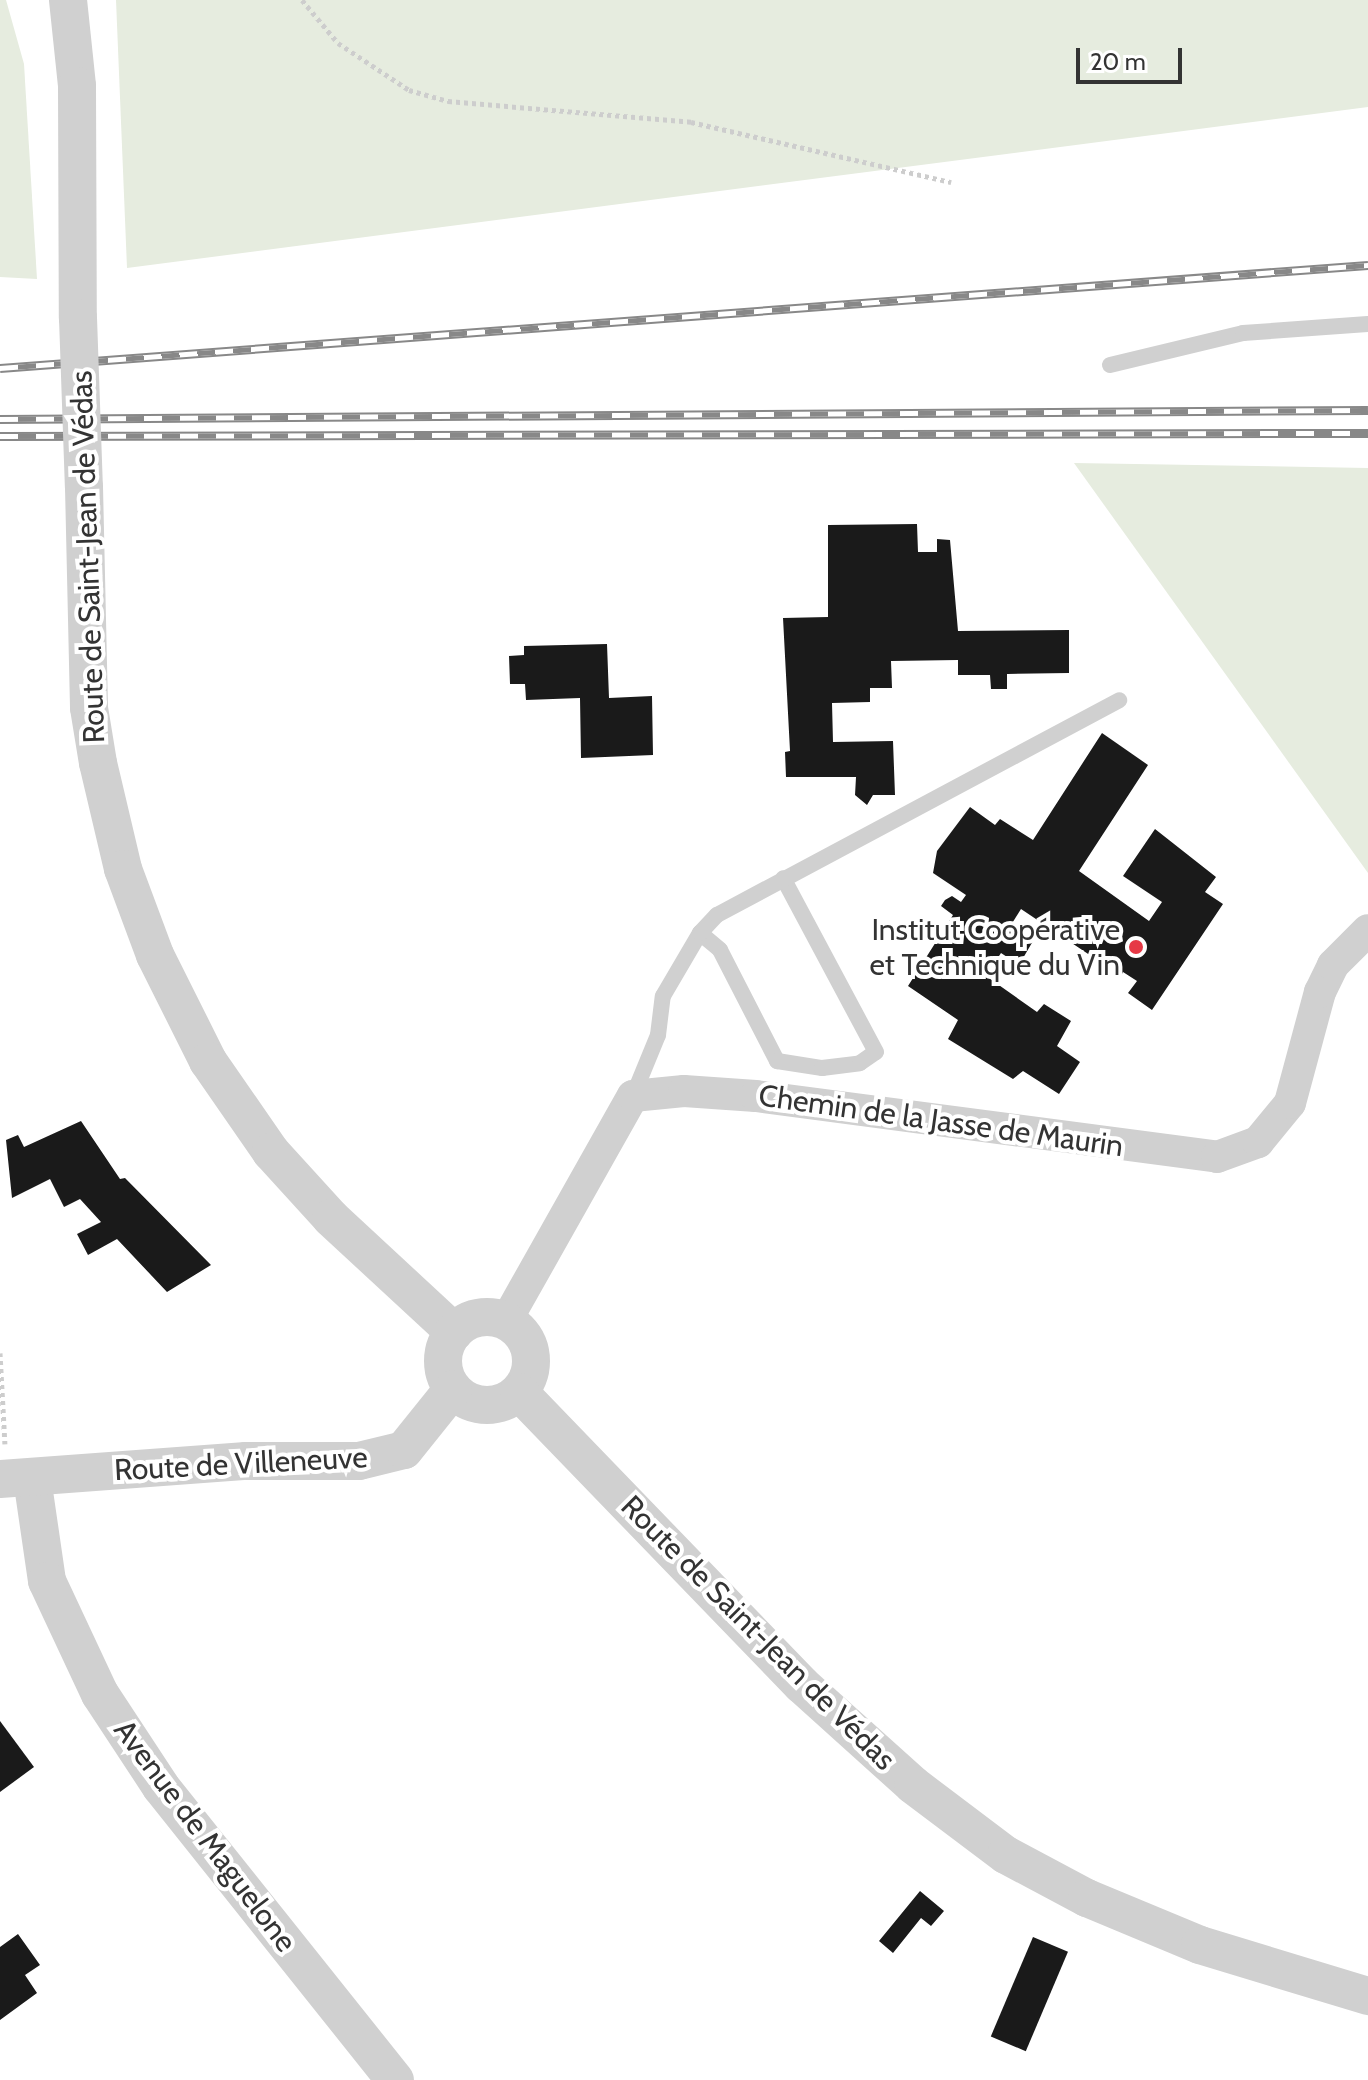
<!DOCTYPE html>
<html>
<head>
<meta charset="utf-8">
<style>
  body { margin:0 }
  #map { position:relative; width:1368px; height:2080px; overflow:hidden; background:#fff; font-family:Cabin,sans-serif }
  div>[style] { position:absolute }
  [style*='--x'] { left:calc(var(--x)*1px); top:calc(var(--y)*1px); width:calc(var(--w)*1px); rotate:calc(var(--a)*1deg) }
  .green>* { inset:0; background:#e6ecdf }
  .building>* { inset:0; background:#1a1a1a; transform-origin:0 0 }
  .path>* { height:5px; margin-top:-2.5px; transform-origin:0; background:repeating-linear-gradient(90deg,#cdcdcd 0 4px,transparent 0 8px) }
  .service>* { height:16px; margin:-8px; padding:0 8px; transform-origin:8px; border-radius:8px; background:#d0d0d0 }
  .minor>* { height:32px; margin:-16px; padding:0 16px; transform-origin:16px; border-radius:16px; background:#d0d0d0 }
  .tertiary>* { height:38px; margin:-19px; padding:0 19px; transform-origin:19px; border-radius:19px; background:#d0d0d0 }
  .tertiary>.ring { margin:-19px; padding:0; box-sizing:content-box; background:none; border:38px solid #d0d0d0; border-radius:50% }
  .rail>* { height:9px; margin-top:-4.5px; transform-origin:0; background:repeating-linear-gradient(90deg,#fff 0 18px,#888 0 36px); box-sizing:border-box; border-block:2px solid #888 }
  .tertiary-bridge>* { height:38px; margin:-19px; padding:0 19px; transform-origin:19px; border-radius:19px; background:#d0d0d0 }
  .dots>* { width:22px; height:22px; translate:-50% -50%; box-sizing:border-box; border:4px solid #fff; border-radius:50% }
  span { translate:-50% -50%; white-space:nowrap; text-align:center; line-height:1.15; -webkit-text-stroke:8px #fff; paint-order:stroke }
  .street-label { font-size:30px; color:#333 }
  .poi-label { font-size:30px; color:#333 }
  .right { translate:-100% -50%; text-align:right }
  .scale { position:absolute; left:1076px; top:48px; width:106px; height:36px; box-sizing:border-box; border:4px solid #333; border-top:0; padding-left:10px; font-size:24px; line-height:28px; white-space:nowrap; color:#333; -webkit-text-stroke:6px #fff; paint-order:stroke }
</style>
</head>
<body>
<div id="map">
  <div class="green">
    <div style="clip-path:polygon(0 0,6px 0,24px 64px,37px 279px,0 277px)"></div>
    <div style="clip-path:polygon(116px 0,1368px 0,1368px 107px,127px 268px)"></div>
    <div style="clip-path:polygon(1074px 463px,1368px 468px,1368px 873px)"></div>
  </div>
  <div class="building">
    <div style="clip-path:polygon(917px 524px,918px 552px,937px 552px,937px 539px,950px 540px,958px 631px,1069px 630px,1069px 673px,1007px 674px,1007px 689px,991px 689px,990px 675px,958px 675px,958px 660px,891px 661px,892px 688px,870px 688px,870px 702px,832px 703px,833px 742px,893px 741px,895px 795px,873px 795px,867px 805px,855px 795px,856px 777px,786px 777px,785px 752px,790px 751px,783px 618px,828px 617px,828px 525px)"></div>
    <div style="clip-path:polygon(607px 644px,609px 698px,652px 696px,653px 755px,581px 758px,580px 698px,526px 700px,525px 684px,510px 684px,509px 656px,524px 655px,524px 646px)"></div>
    <div style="clip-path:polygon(1102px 733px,1148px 765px,1079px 871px,1149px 921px,1162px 902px,1123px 876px,1155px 829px,1216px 877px,1205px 892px,1223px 904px,1152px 1010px,1128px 993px,1137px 981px,1123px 972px,1121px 976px,1021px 909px,1011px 925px,1033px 941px,1019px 965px,1001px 953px,986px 976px,1037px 1012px,1044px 1004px,1071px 1021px,1057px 1046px,1080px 1062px,1059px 1094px,1023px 1071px,1013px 1079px,948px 1039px,958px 1020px,908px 986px,953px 915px,941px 906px,945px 900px,952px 896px,961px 902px,966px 895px,933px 873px,937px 851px,970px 807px,995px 825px,1000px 819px,1033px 840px)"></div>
    <div style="clip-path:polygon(81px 1121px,120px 1179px,125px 1178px,211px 1265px,167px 1292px,117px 1239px,88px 1255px,77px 1234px,101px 1222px,80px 1199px,64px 1207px,50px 1179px,12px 1198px,6px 1140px,18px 1135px,24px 1147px)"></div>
    <div style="clip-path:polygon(0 1721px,34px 1767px,0 1792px)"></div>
    <div style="clip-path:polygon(920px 1891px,944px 1911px,931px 1926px,921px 1918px,893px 1953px,879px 1941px)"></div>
    <div style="clip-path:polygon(18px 1934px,40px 1965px,25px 1975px,37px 1993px,0 2020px,0 1947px)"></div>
    <div style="left:1033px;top:1937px;width:38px;height:108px;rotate:23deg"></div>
  </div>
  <div class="path">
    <div style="--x:302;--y:0;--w:56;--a:50.1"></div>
    <div style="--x:338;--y:43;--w:85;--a:33.5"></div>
    <div style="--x:409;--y:90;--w:41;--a:15.8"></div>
    <div style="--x:448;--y:101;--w:244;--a:4.9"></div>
    <div style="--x:691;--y:122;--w:267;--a:13"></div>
    <div style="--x:0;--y:1353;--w:91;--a:86.9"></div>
  </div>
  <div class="service">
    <div style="--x:1110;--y:365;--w:137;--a:-13.5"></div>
    <div style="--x:1243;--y:333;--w:125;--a:-4.1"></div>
    <div style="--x:700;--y:933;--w:26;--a:40"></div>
    <div style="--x:720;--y:950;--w:125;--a:62.8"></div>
    <div style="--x:777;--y:1061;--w:46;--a:8.8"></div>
    <div style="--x:822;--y:1068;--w:38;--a:-7"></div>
    <div style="--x:860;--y:1063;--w:19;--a:-35"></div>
    <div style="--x:876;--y:1052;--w:197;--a:-118.1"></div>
    <div style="--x:633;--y:1096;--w:66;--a:-67.7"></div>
    <div style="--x:658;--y:1035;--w:39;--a:-83"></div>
    <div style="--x:663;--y:996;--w:73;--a:-59.6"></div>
    <div style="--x:700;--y:933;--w:25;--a:-47"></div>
    <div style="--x:717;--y:915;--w:456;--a:-28.1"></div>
  </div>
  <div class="minor">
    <div style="--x:506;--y:1321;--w:258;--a:-60.6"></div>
    <div style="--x:633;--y:1096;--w:51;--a:-5.6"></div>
    <div style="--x:684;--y:1091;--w:72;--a:4"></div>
    <div style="--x:756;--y:1096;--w:465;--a:7.5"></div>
    <div style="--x:1217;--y:1157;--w:44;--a:-20.1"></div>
    <div style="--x:1258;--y:1142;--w:50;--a:-50.6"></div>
    <div style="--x:1290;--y:1103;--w:115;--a:-74.9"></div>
    <div style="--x:1320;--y:992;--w:30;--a:-64"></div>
    <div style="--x:1333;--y:965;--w:49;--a:-45"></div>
  </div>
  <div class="tertiary">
    <div style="--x:68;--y:0;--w:86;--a:84"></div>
    <div style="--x:77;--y:86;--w:232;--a:89.8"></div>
    <div style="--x:84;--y:487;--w:221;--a:88.7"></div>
    <div style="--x:89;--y:708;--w:56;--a:80.7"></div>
    <div style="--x:98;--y:763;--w:109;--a:76.7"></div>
    <div style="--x:123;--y:869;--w:92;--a:69.6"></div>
    <div style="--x:155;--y:955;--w:119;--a:63.4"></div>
    <div style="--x:208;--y:1061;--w:111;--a:55.3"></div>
    <div style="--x:271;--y:1152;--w:89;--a:47.7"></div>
    <div style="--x:331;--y:1218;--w:168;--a:42.8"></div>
    <div class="ring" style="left:443px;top:1317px;width:50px;height:50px"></div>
    <div style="--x:519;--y:1392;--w:407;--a:46"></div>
    <div style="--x:802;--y:1685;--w:149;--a:42"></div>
    <div style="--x:913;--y:1785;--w:116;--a:37"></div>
    <div style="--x:1006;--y:1855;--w:92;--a:28"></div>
    <div style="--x:1087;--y:1898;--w:122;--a:22.6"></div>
    <div style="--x:1200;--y:1945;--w:176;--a:16.9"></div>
    <div style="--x:32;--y:1478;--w:104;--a:81.7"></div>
    <div style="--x:47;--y:1581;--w:125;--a:64.9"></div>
    <div style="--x:100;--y:1694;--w:111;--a:56.7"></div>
    <div style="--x:161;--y:1787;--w:375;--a:51.4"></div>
    <div style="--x:0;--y:1479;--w:247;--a:-4.2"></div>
    <div style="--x:246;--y:1461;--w:113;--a:0"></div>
    <div style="--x:359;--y:1461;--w:46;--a:-13.7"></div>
    <div style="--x:404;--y:1450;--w:78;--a:-51.2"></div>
  </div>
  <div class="rail">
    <div style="--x:0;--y:368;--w:1372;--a:-4.31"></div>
    <div style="--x:0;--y:419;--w:1368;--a:-0.38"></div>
    <div style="--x:0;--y:436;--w:1368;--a:-0.13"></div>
  </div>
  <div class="tertiary-bridge">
    <div style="--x:78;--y:318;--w:169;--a:88"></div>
  </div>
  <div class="dots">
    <div style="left:1136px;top:947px;background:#e63946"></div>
  </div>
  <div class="street-label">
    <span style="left:88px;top:557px;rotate:-92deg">Route de Saint-Jean de Védas</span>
    <span style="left:941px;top:1121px;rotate:8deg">Chemin de la Jasse de Maurin</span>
    <span style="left:241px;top:1464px;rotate:-3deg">Route de Villeneuve</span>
    <span style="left:758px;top:1633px;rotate:45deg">Route de Saint-Jean de Védas</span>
    <span style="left:205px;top:1836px;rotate:53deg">Avenue de Maguelone</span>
  </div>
  <div class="poi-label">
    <span class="right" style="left:1120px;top:947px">Institut Coopérative<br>et Technique du Vin</span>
  </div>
  <div class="scale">20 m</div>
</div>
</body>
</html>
